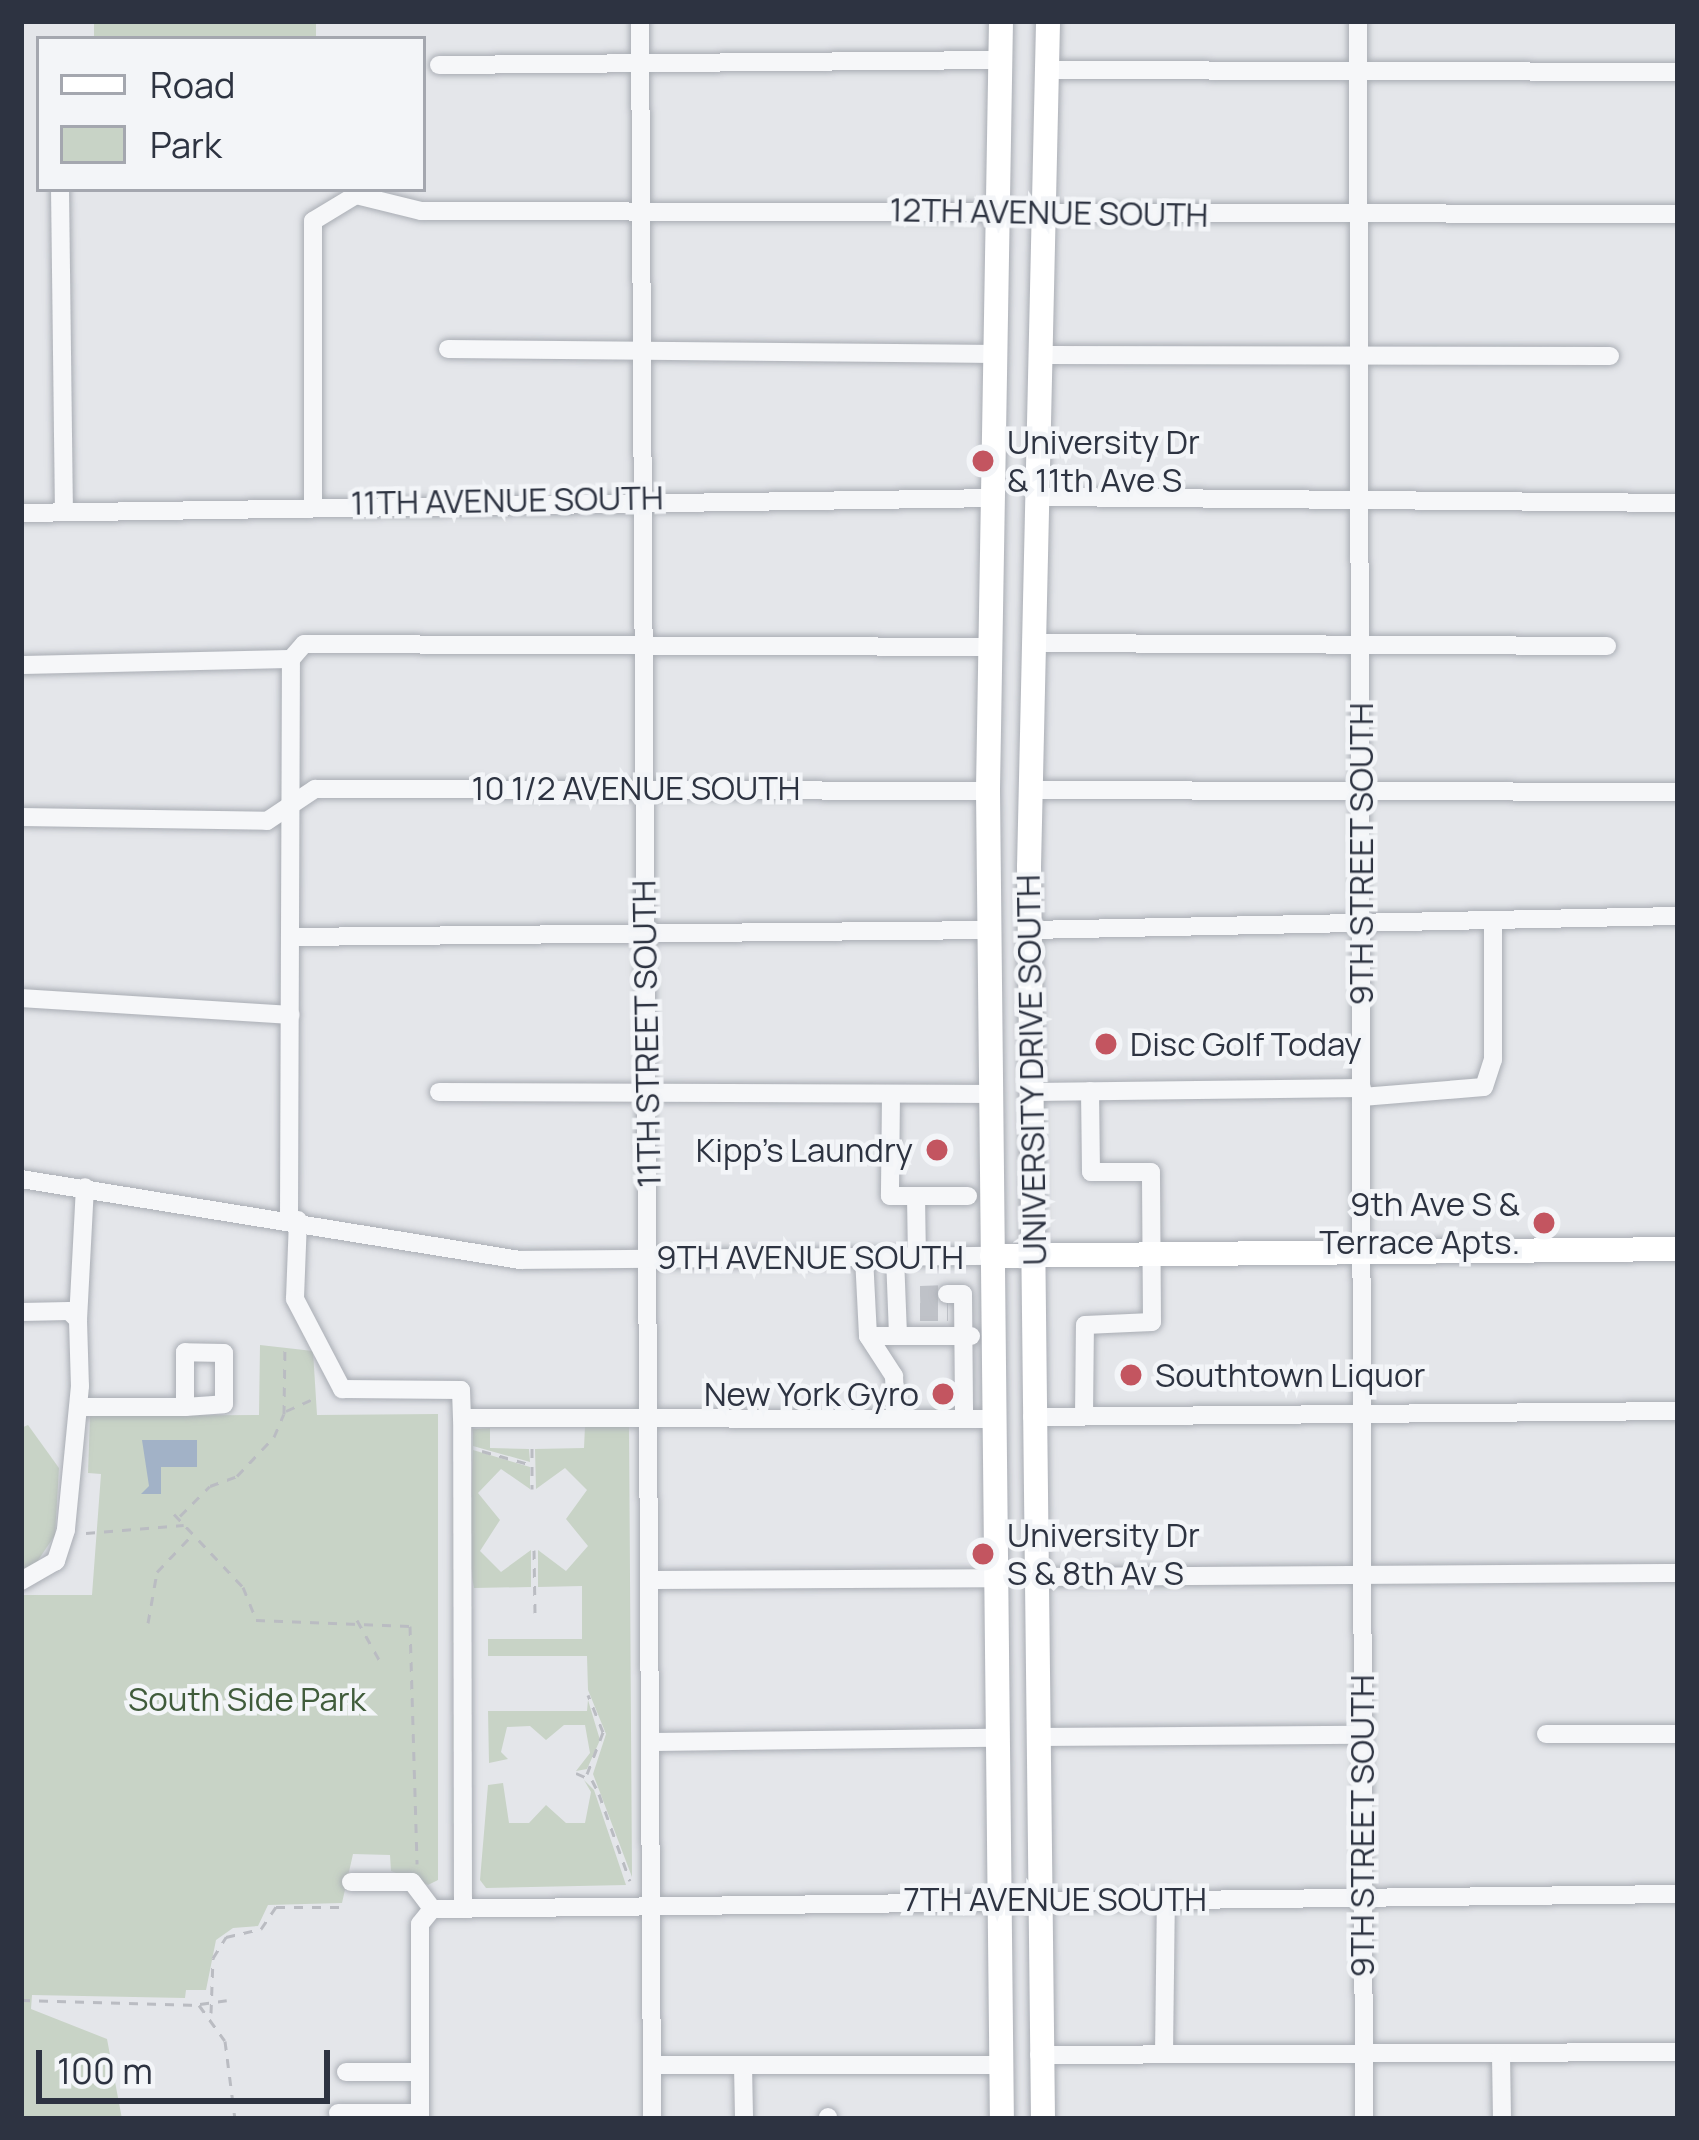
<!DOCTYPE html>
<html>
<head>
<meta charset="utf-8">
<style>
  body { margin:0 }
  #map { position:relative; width:1699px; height:2140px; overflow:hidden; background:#e4e6ea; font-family:Manrope,sans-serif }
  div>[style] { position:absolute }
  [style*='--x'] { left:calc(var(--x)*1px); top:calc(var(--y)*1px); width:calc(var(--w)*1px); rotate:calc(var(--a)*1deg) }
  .green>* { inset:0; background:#c8d3c6; transform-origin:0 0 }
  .water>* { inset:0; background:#a2b2c7 }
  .minor-tunnel>* { height:18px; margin-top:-9px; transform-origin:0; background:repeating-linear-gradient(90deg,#bfc2c8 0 18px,transparent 0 27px) }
  .path>* { height:3px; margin-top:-1.5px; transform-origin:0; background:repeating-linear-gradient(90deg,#babcc2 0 9px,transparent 0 18px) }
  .roads { filter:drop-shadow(0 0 3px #a9adb4) drop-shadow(0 0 3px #a9adb4) }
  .minor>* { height:18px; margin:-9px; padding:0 9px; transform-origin:9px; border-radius:9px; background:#f6f7f9 }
  .major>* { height:24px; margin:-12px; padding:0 12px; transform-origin:12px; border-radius:12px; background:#fff }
  .dots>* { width:33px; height:33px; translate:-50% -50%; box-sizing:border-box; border:6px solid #f3f5f8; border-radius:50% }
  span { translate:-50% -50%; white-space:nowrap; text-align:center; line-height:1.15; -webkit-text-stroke:9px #f3f5f8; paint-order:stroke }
  .street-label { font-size:33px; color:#2d3341 }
  .poi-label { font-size:33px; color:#2d3341 }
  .left { translate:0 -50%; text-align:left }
  .right { translate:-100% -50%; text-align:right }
  .park-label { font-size:33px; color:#405c3b }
  .frame { position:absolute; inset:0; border:24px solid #2d3341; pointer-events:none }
  .legend { position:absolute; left:36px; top:36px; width:390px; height:156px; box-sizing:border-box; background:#f3f5f8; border:3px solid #a4a7af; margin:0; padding:15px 21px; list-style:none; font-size:36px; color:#2d3341 }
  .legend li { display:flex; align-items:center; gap:24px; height:60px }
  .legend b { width:60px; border:3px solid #a4a7af }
  .scale { position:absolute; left:36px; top:2050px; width:294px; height:54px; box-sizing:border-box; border:6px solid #2d3341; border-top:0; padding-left:15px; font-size:36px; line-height:42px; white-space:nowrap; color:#2d3341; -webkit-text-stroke:9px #f3f5f8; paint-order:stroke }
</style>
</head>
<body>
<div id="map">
  <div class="green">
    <div style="left:94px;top:21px;width:222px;height:18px"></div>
    <div style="clip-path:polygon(260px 1345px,313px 1351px,317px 1415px,438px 1414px,438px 1880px,428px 1885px,391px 1871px,390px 1855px,353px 1854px,342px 1903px,268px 1905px,258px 1926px,233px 1928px,216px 1940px,206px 1990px,186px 1990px,185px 1998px,32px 1995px,31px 2009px,107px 2039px,122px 2119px,21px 2119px,21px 1595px,92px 1595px,101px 1474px,88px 1473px,90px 1416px,259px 1415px)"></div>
    <div style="clip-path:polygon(28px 1425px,59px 1468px,55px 1535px,31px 1571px,21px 1572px,21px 1428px)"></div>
    <div style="clip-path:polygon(585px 1426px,629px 1426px,632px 1877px,593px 1774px,606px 1734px,588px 1690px,587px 1656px,488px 1656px,488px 1639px,582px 1639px,582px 1586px,538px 1587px,538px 1550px,566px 1571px,588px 1546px,566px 1519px,587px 1490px,565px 1468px,536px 1489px,535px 1449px,584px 1448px)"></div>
    <div style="clip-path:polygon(490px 1428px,490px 1448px,529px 1449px,530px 1462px,473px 1446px,473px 1429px)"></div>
    <div style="clip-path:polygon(473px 1450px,530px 1467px,530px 1489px,501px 1469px,478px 1493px,500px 1520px,480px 1551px,501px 1572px,531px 1550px,531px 1587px,474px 1588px,468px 1555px)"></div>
    <div style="clip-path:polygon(588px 1700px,600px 1740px,587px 1769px,576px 1771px,590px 1753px,585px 1725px,564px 1725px,546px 1740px,530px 1726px,507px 1727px,501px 1752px,508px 1759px,489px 1763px,488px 1711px,587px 1711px)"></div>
    <div style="clip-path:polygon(584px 1780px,594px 1790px,626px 1885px,486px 1888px,480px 1880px,488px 1785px,503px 1783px,509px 1823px,529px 1823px,546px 1805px,566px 1823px,585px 1823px,591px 1792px)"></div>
  </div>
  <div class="water">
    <div style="clip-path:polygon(142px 1440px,197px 1440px,197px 1467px,161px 1467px,161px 1494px,141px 1494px,149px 1486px)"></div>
  </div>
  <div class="minor-tunnel">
    <div style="--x:920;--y:1295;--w:27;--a:-2"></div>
    <div style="--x:920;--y:1312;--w:28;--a:0"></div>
  </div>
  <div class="path">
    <div style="--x:286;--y:1411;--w:34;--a:-24"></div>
    <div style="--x:532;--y:1448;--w:41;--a:90"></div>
    <div style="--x:482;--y:1451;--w:52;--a:15.6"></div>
    <div style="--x:174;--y:1514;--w:100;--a:46.6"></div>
    <div style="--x:243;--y:1587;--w:35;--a:68"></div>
    <div style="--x:256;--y:1620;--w:154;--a:2.2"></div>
    <div style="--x:410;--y:1626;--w:238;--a:88.3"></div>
    <div style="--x:180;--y:1516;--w:42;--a:-45"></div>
    <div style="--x:210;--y:1486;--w:29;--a:-20"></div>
    <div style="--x:237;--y:1476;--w:54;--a:-46.5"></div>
    <div style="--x:274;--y:1437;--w:25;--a:-67"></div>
    <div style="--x:284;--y:1414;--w:69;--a:-89.2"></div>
    <div style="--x:86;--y:1533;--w:98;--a:-4.7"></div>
    <div style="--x:534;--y:1550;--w:63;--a:89.1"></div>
    <div style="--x:357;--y:1620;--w:51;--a:60.9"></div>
    <div style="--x:148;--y:1623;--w:52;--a:-80"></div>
    <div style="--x:157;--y:1572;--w:52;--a:-46.5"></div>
    <div style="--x:576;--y:1773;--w:17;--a:24"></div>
    <div style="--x:592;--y:1780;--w:16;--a:63"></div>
    <div style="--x:599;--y:1794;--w:92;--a:70.4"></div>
    <div style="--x:587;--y:1774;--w:45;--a:-69.1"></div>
    <div style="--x:603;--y:1732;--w:40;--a:-112"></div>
    <div style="--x:21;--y:2000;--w:178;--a:1.6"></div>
    <div style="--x:199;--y:2005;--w:44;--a:54.2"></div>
    <div style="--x:225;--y:2041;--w:79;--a:82.7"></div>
    <div style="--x:200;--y:2004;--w:27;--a:-8"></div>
    <div style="--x:211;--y:2013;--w:55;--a:-87.9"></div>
    <div style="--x:213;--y:1958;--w:25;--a:-58"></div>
    <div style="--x:226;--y:1937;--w:36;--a:-13"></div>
    <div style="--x:261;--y:1929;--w:27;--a:-56"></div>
    <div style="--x:276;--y:1907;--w:72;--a:0"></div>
  </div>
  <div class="roads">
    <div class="minor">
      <div style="--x:640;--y:21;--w:2098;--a:89.67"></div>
      <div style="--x:1358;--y:21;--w:2098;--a:89.84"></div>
      <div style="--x:439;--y:65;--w:562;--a:-0.51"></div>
      <div style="--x:1048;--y:70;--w:630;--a:0.18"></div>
      <div style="--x:60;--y:189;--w:321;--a:89.3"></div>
      <div style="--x:448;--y:349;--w:547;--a:0.52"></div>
      <div style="--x:1044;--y:355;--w:566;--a:0.1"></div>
      <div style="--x:1043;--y:497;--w:635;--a:0.54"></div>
      <div style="--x:313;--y:503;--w:282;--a:-90"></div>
      <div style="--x:313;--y:221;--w:50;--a:-31.2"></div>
      <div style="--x:356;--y:195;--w:67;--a:13.8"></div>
      <div style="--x:421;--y:211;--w:1257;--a:0.14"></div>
      <div style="--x:21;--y:513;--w:972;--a:-0.88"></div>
      <div style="--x:1038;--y:643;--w:569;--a:0.3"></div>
      <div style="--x:21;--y:665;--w:270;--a:-1.3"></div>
      <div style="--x:1031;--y:790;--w:647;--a:0.18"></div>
      <div style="--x:21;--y:817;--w:246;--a:0.9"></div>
      <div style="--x:267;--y:821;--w:58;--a:-33.7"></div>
      <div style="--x:315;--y:789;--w:673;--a:0.17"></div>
      <div style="--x:1030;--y:930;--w:648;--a:-1.24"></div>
      <div style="--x:290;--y:937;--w:700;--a:-0.57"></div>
      <div style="--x:21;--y:998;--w:270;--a:3.6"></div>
      <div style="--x:439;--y:1092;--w:555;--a:0.21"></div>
      <div style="--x:1033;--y:1092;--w:329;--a:-0.7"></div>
      <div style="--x:891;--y:1094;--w:102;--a:90.6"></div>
      <div style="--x:890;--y:1196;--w:78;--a:0"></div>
      <div style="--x:1362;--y:1097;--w:122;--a:-4.7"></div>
      <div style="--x:1484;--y:1087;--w:28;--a:-72"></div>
      <div style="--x:1493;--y:1060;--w:138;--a:-90"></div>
      <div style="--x:21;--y:1179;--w:506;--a:9.22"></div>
      <div style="--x:520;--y:1260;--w:472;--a:-0.5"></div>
      <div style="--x:916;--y:1196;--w:61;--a:89.1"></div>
      <div style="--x:289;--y:1219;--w:560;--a:-89.8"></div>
      <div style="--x:291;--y:659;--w:20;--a:-49"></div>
      <div style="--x:304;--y:644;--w:686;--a:0.25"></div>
      <div style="--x:298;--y:1220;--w:79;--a:92.2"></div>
      <div style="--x:295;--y:1299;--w:102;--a:62.4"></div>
      <div style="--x:342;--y:1389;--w:119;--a:0.5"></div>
      <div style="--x:461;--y:1390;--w:28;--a:88"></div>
      <div style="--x:864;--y:1257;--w:79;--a:87.1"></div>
      <div style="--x:868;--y:1336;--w:48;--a:57"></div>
      <div style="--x:894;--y:1376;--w:43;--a:87.3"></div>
      <div style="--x:895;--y:1257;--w:79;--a:87.8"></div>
      <div style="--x:947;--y:1294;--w:16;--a:0"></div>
      <div style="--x:963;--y:1294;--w:125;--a:89.5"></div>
      <div style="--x:21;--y:1312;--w:48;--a:-1.2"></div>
      <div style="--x:69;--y:1311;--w:13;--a:45"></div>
      <div style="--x:78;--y:1320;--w:66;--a:88.3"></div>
      <div style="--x:80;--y:1386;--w:145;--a:95.6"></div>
      <div style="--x:66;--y:1530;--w:33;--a:108"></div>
      <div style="--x:56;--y:1561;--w:40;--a:150.3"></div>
      <div style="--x:78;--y:1320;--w:133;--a:-87"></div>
      <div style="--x:868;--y:1336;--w:103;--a:0"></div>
      <div style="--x:79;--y:1407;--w:106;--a:0"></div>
      <div style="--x:185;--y:1407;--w:39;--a:-4"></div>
      <div style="--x:224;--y:1404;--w:51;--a:-90"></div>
      <div style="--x:224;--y:1353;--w:39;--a:-179"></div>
      <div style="--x:185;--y:1352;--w:55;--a:90"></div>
      <div style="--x:1084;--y:1416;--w:91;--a:-89.4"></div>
      <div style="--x:1085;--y:1325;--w:67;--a:-2.6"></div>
      <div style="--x:1152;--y:1322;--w:150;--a:-90.4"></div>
      <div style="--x:1151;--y:1172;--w:60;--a:180"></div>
      <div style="--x:1091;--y:1172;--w:81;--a:-90.7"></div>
      <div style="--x:1032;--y:1417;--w:646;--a:-0.53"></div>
      <div style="--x:1034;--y:1577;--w:644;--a:-0.36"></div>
      <div style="--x:653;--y:1580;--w:338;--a:-0.3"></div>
      <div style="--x:1546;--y:1734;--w:132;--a:0"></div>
      <div style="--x:1036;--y:1737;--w:325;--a:-0.4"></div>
      <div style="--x:653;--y:1742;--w:340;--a:-0.7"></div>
      <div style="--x:351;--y:1882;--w:61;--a:0"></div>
      <div style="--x:412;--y:1882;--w:34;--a:53"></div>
      <div style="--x:463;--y:1907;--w:489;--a:-90.1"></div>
      <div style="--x:462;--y:1418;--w:530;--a:0.11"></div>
      <div style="--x:432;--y:1909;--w:1246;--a:-0.69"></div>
      <div style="--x:1164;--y:2054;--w:156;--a:-89.3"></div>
      <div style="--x:1039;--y:2055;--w:639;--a:-0.27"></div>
      <div style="--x:1501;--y:2055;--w:64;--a:89.1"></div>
      <div style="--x:652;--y:2065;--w:347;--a:0"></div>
      <div style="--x:743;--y:2065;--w:54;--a:88.9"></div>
      <div style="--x:346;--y:2072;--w:74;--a:0"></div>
      <div style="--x:338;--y:2113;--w:82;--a:0"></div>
      <div style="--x:828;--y:2117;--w:2;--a:90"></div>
      <div style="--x:420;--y:2119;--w:195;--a:-90"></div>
      <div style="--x:420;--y:1924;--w:19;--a:-51"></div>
    </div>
    <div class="major">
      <div style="--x:1001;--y:21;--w:770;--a:90.97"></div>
      <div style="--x:988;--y:791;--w:1328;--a:89.4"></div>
      <div style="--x:992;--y:1256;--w:686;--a:-0.58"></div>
      <div style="--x:1043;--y:2119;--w:1252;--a:-90.64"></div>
      <div style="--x:1029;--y:867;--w:846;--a:-88.71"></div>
    </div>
  </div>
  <div class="dots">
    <div style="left:983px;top:461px;background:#c35560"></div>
    <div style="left:1106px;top:1044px;background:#c35560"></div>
    <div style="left:937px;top:1150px;background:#c35560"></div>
    <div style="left:1544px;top:1223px;background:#c35560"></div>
    <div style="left:1131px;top:1375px;background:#c35560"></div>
    <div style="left:943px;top:1394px;background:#c35560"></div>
    <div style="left:983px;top:1554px;background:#c35560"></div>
  </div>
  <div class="street-label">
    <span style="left:1049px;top:212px;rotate:1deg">12TH AVENUE SOUTH</span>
    <span style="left:507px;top:500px;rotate:-1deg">11TH AVENUE SOUTH</span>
    <span style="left:636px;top:788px">10 1/2 AVENUE SOUTH</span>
    <span style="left:1361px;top:854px;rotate:-90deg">9TH STREET SOUTH</span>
    <span style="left:646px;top:1034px;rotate:-91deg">11TH STREET SOUTH</span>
    <span style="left:1031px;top:1070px;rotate:-91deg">UNIVERSITY DRIVE SOUTH</span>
    <span style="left:810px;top:1257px">9TH AVENUE SOUTH</span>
    <span style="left:1362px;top:1826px;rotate:-90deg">9TH STREET SOUTH</span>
    <span style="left:1055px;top:1899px">7TH AVENUE SOUTH</span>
  </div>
  <div class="poi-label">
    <span class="left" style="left:1007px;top:461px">University Dr<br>&amp; 11th Ave S</span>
    <span class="left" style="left:1130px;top:1044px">Disc Golf Today</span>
    <span class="right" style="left:913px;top:1150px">Kipp's Laundry</span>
    <span class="right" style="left:1520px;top:1223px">9th Ave S &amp;<br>Terrace Apts.</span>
    <span class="left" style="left:1155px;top:1375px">Southtown Liquor</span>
    <span class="right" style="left:919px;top:1394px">New York Gyro</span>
    <span class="left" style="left:1007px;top:1554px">University Dr<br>S &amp; 8th Av S</span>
  </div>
  <div class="park-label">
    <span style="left:247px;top:1699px">South Side Park</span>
  </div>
  <div class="frame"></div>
  <ul class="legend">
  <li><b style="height:15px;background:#fff"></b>Road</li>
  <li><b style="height:33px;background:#c8d3c6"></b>Park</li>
  </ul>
  <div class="scale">100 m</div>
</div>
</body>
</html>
